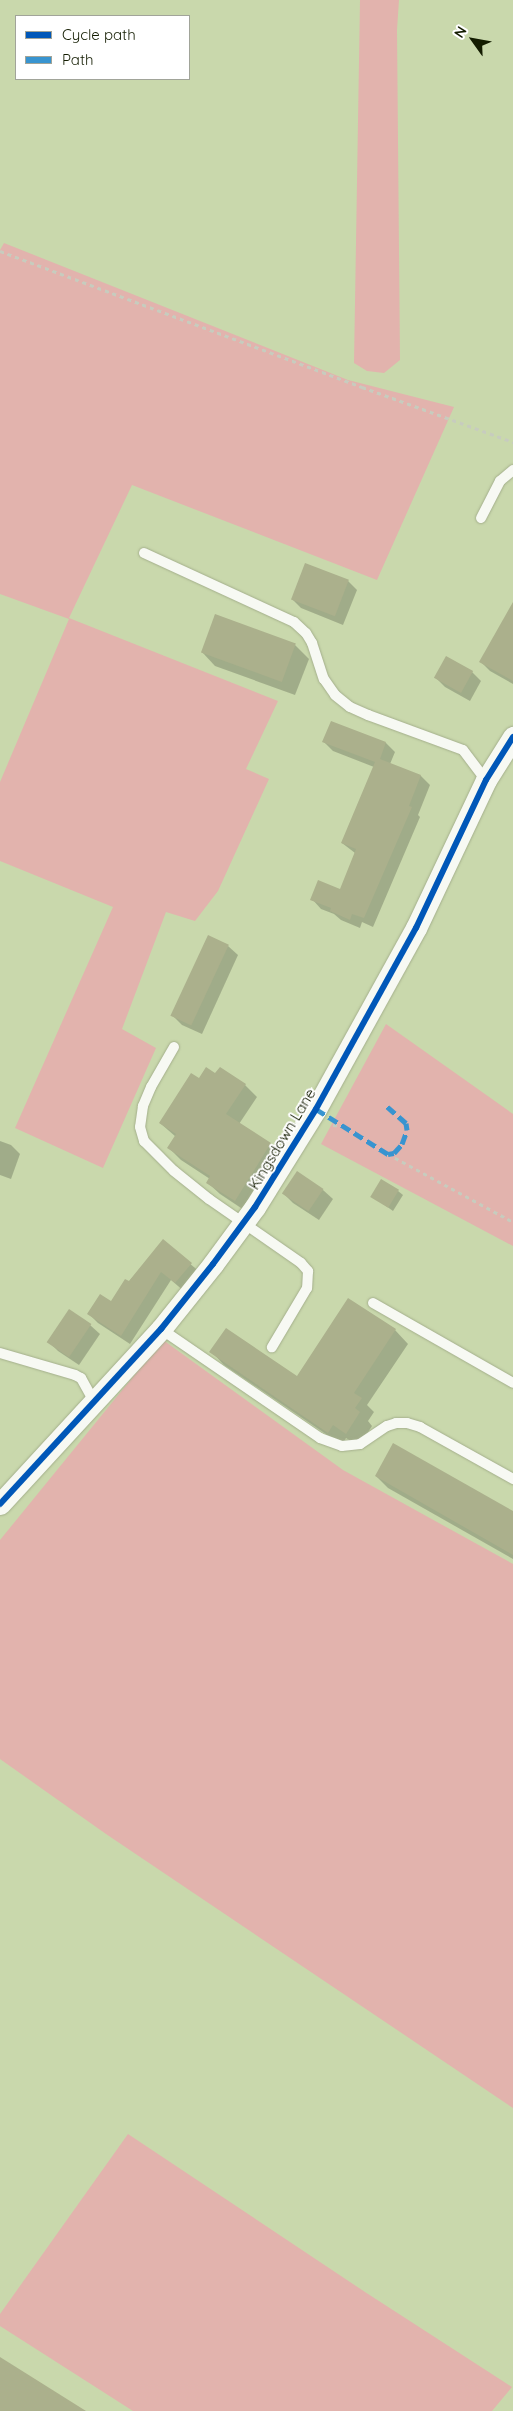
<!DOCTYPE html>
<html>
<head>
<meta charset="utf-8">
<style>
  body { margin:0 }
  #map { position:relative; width:513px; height:2411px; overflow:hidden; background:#c9d8ac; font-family:Quicksand,sans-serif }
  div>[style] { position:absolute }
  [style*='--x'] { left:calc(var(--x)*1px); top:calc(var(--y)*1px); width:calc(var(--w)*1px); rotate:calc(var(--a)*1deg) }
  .green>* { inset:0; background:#e2b3ad }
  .shadow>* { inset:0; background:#0003 }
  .building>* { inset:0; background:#abb08c; transform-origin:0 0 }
  .path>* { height:3px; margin-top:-1.5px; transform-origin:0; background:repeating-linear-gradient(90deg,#c7ccbe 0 4px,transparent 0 8px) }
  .roads { filter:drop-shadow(0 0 1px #a4af8c) drop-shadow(0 0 1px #a4af8c) }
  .lane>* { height:10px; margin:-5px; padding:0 5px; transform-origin:5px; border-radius:5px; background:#f7f9f3 }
  .street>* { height:21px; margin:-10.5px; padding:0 10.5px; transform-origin:10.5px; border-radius:10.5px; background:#f7f9f3 }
  .quiet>* { height:5px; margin-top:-2.5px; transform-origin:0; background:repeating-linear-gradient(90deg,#3894d0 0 10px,transparent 0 15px) }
  .cycleway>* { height:6px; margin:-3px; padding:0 3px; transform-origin:3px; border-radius:3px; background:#0057b8 }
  span { translate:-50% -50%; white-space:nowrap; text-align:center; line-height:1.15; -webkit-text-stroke:4px #fff; paint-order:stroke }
  .street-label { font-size:15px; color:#131c00 }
  .legend { position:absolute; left:15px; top:15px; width:175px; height:65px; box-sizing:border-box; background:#fff; border:1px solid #a1a499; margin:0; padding:6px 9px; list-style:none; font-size:15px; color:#131c00 }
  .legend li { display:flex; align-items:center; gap:10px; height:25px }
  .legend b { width:25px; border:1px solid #a1a499 }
  .north { position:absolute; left:448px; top:15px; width:50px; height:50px; -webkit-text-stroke:4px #fff; paint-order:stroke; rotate:302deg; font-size:14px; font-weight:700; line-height:20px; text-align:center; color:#131c00 }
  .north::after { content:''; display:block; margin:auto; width:18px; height:22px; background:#131c00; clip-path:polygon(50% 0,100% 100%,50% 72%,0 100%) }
</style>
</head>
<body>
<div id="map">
  <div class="green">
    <div style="clip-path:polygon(360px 0,399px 0,397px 30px,400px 360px,384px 373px,367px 371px,354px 363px)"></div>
    <div style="clip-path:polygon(4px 243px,348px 380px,454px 407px,377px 580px,132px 485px,69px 618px,278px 701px,246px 769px,269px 779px,218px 891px,195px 921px,166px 912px,122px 1029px,156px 1048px,103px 1168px,15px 1128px,113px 907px,0 861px,0 782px,69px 619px,0 594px,0 250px)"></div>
    <div style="clip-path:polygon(386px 1024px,513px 1114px,513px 1246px,321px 1144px)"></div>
    <div style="clip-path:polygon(163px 1340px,343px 1470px,513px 1564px,513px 2108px,106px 1834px,0 1759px,0 1540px)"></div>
    <div style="clip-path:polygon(128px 2134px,365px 2292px,512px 2387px,492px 2411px,133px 2411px,0 2326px,0 2314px)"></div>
  </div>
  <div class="shadow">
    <div style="clip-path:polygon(348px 581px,357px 590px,343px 625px,301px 608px,292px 599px)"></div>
    <div style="clip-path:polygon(513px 627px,513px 684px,490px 671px,481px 662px)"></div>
    <div style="clip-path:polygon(295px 645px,309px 659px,295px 695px,215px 666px,202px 652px)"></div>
    <div style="clip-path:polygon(472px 672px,481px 681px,470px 701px,445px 687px,436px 678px)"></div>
    <div style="clip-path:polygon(324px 742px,386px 743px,395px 752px,390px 764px,421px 776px,430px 785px,418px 815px,420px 817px,373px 927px,362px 922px,360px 928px,341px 920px,334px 914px,321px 909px,312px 899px,341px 890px,355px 853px,342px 843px,374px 767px,333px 751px)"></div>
    <div style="clip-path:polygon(228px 946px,238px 955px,202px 1034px,182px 1025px,173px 1016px)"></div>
    <div style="clip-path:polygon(216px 1075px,245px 1085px,257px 1097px,239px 1124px,270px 1144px,282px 1156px,247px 1212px,220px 1194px,208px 1183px,210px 1179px,181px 1160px,169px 1148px,176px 1137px,160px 1123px,200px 1080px)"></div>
    <div style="clip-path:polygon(0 1141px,11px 1145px,20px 1154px,11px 1179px,0 1175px)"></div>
    <div style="clip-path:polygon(323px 1190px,333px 1199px,319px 1220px,293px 1203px,284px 1194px)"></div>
    <div style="clip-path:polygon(398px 1191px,403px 1195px,393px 1211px,372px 1196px)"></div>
    <div style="clip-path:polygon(163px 1241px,201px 1273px,185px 1292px,171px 1280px,130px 1344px,98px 1323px,89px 1314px,111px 1303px)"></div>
    <div style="clip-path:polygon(90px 1325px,100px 1334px,79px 1365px,58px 1351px,49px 1342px)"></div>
    <div style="clip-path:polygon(395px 1330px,408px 1344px,367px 1405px,374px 1412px,368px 1421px,372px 1426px,359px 1446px,346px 1438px,342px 1445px,224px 1365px,211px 1351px,297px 1377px)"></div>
    <div style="clip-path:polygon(376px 1476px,513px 1512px,513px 1559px,388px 1488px)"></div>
  </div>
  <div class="building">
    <div style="left:305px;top:563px;width:47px;height:39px;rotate:21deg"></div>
    <div style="clip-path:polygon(513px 602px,513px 681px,479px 662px)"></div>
    <div style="left:215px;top:614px;width:86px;height:41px;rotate:20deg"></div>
    <div style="left:446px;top:656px;width:31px;height:25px;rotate:29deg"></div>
    <div style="clip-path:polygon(331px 721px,386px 742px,380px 759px,421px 775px,409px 806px,412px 807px,364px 918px,352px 914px,350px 920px,330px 911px,331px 908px,310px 900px,318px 880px,340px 889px,356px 849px,341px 843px,375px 762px,322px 742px)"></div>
    <div style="left:208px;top:935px;width:23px;height:89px;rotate:25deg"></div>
    <div style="clip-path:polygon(206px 1067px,215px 1073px,220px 1067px,246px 1084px,226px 1114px,271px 1143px,235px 1201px,206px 1183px,210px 1176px,167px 1148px,176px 1134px,159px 1123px,191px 1073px,199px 1078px)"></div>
    <div style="left:297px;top:1171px;width:32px;height:27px;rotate:34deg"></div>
    <div style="left:381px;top:1179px;width:21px;height:21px;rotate:31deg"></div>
    <div style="clip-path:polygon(163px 1239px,192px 1263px,175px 1283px,161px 1272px,121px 1336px,87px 1314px,100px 1294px,111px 1301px,125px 1279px,129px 1281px)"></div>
    <div style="clip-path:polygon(348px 1298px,396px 1329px,354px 1393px,362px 1398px,355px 1408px,360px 1412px,346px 1434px,333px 1425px,328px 1433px,209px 1352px,226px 1328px,297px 1376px)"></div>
    <div style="left:69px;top:1309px;width:27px;height:40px;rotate:34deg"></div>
    <div style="clip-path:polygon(393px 1443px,513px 1511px,513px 1555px,375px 1476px)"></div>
    <div style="clip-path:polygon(0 2357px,86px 2411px,0 2411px)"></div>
  </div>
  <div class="path">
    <div style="--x:0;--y:251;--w:387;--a:20.6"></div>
    <div style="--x:362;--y:387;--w:161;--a:20"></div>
    <div style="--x:333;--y:1125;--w:11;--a:5"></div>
    <div style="--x:388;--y:1154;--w:142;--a:28.5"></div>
  </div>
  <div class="roads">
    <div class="lane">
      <div style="--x:481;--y:518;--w:42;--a:-62.8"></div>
      <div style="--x:500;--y:481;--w:17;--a:-40"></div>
      <div style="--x:144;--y:553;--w:165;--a:24.7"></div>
      <div style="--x:294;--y:622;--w:16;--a:43"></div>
      <div style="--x:306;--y:633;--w:12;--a:59"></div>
      <div style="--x:312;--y:643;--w:38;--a:72"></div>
      <div style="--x:324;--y:679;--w:19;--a:55"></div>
      <div style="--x:335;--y:695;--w:19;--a:39"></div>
      <div style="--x:350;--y:707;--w:20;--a:24"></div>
      <div style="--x:368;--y:715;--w:101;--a:20.2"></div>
      <div style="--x:463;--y:750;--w:38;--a:53"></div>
      <div style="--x:174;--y:1047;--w:46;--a:119.9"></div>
      <div style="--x:151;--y:1087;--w:21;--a:113"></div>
      <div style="--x:143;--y:1106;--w:21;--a:98"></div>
      <div style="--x:140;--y:1127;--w:15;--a:74"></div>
      <div style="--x:144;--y:1141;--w:42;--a:45"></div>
      <div style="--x:174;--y:1171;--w:45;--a:38.7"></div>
      <div style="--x:209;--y:1199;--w:112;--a:34.8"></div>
      <div style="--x:301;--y:1263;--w:11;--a:49"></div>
      <div style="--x:308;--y:1271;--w:17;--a:93"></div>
      <div style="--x:307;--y:1288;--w:69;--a:120.7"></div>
      <div style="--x:373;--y:1303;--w:161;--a:29.7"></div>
      <div style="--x:161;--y:1329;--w:193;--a:34.4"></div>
      <div style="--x:320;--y:1438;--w:23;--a:20"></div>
      <div style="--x:342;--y:1446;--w:18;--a:-6"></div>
      <div style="--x:360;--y:1444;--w:32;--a:-34"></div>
      <div style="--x:387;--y:1426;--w:9;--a:-18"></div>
      <div style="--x:396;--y:1423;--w:11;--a:0"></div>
      <div style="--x:407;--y:1423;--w:14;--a:17"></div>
      <div style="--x:420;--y:1427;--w:107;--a:29.2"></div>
      <div style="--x:0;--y:1353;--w:78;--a:16.3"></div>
      <div style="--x:75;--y:1375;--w:7;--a:27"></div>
      <div style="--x:81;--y:1378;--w:25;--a:61"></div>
    </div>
    <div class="street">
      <div style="--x:0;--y:1504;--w:238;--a:-47.4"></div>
      <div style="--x:161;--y:1329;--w:83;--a:-51.3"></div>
      <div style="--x:213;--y:1264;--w:71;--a:-53.6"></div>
      <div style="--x:255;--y:1207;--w:115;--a:-58.1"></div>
      <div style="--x:316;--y:1109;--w:207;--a:-61.1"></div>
      <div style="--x:416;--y:928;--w:164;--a:-64.7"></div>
      <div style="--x:486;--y:780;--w:51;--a:-57.9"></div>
    </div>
  </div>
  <div class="quiet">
    <div style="--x:316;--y:1109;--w:85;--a:32"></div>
    <div style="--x:388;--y:1154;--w:6;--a:-9"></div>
    <div style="--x:394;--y:1153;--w:12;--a:-48"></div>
    <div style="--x:402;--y:1144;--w:15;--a:-70"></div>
    <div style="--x:407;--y:1130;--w:7;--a:-98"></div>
    <div style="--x:406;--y:1123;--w:29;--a:-139"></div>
  </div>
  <div class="cycleway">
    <div style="--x:0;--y:1504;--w:238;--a:-47.4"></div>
    <div style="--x:161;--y:1329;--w:83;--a:-51.3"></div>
    <div style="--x:213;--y:1264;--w:71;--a:-53.6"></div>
    <div style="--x:255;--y:1207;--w:115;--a:-58.1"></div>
    <div style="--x:316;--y:1109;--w:207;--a:-61.1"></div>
    <div style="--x:416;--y:928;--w:164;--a:-64.7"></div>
    <div style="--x:486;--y:780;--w:51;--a:-57.9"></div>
  </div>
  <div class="street-label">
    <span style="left:282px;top:1139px;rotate:-59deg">Kingsdown Lane</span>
  </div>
  <ul class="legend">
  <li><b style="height:6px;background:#0057b8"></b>Cycle path</li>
  <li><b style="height:6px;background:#3894d0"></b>Path</li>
  </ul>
  <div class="north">N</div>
</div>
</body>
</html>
